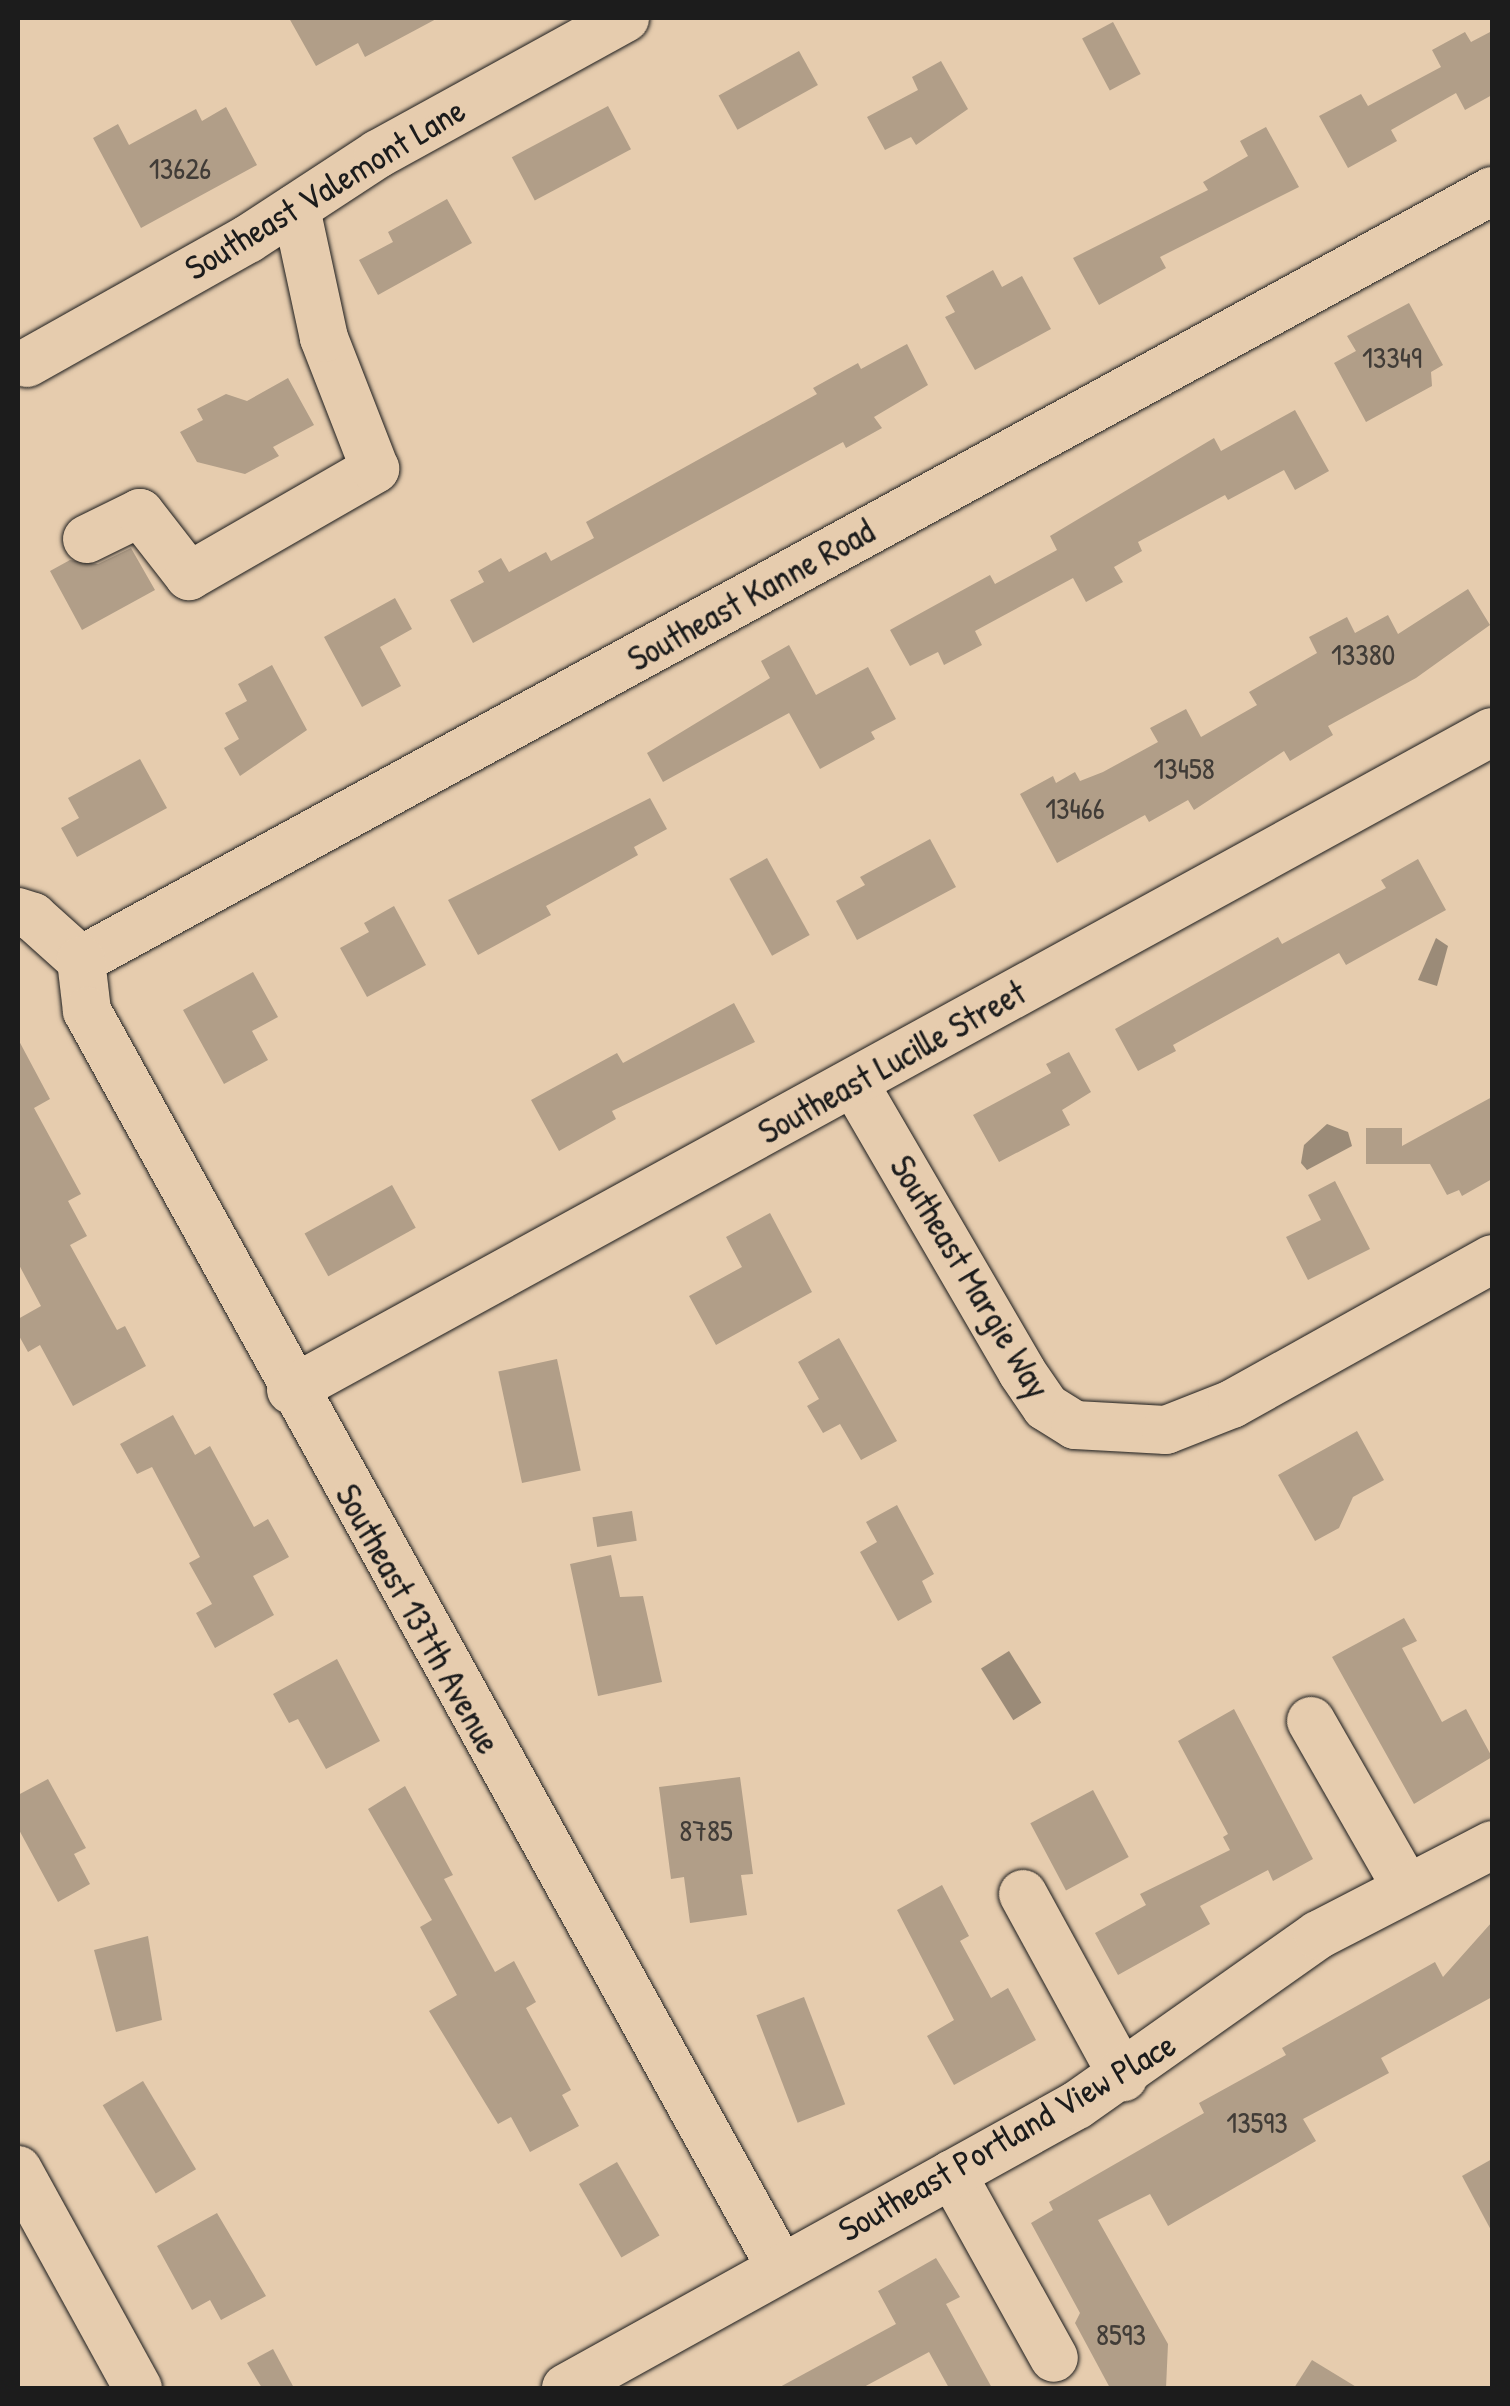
<!DOCTYPE html>
<html>
<head>
<meta charset="utf-8">
<style>
  body { margin:0 }
  #map { position:relative; width:1510px; height:2406px; overflow:hidden; background:#e6ccae; font-family:"Patrick Hand",sans-serif }
  div>[style] { position:absolute }
  [style*='--x'] { left:calc(var(--x)*1px); top:calc(var(--y)*1px); width:calc(var(--w)*1px); rotate:calc(var(--a)*1deg) }
  .water>* { inset:0; background:#9b8b78; transform-origin:0 0 }
  .building>* { inset:0; background:#b19e88; transform-origin:0 0 }
  .roads { filter:drop-shadow(0 0 2px #1c1c1c) drop-shadow(0 0 2px #1c1c1c) }
  .minor>* { height:48px; margin:-24px; padding:0 24px; transform-origin:24px; border-radius:24px; background:#e6ccae }
  span { translate:-50% -50%; white-space:nowrap; text-align:center; line-height:1.15; -webkit-text-stroke:8px #e6ccae; paint-order:stroke }
  .number-label { font-size:30px; color:#413c37 }
  .number-label span { -webkit-text-stroke-width:0 }
  .street-label { font-size:35px; color:#1c1c1c }
  .frame { position:absolute; inset:0; border:20px solid #1c1c1c; pointer-events:none }
</style>
</head>
<body>
<div id="map">
  <div class="water">
    <div style="clip-path:polygon(1436px 938px,1448px 946px,1437px 986px,1418px 980px)"></div>
    <div style="clip-path:polygon(1327px 1124px,1348px 1132px,1352px 1146px,1307px 1170px,1301px 1163px,1304px 1145px)"></div>
    <div style="left:1009px;top:1651px;width:61px;height:33px;rotate:58deg"></div>
  </div>
  <div class="building">
    <div style="clip-path:polygon(289px 18px,438px 18px,365px 57px,358px 43px,316px 66px)"></div>
    <div style="left:1113px;top:22px;width:59px;height:35px;rotate:62deg"></div>
    <div style="clip-path:polygon(1492px 31px,1492px 95px,1465px 110px,1456px 93px,1391px 130px,1397px 141px,1348px 168px,1319px 116px,1361px 94px,1368px 106px,1441px 67px,1432px 50px,1465px 32px,1471px 42px)"></div>
    <div style="left:799px;top:51px;width:39px;height:92px;rotate:61deg"></div>
    <div style="clip-path:polygon(941px 61px,968px 109px,916px 145px,911px 137px,885px 150px,867px 117px,918px 90px,912px 77px)"></div>
    <div style="left:608px;top:106px;width:49px;height:109px;rotate:62deg"></div>
    <div style="clip-path:polygon(226px 107px,257px 165px,141px 228px,93px 138px,118px 124px,129px 145px,196px 109px,202px 121px)"></div>
    <div style="clip-path:polygon(1266px 127px,1299px 187px,1160px 257px,1166px 268px,1099px 305px,1073px 258px,1208px 190px,1203px 182px,1248px 156px,1240px 141px)"></div>
    <div style="clip-path:polygon(447px 199px,472px 243px,378px 295px,359px 260px,393px 242px,388px 232px)"></div>
    <div style="clip-path:polygon(993px 270px,1002px 287px,1022px 276px,1051px 329px,975px 370px,945px 317px,955px 312px,946px 296px)"></div>
    <div style="clip-path:polygon(1409px 303px,1443px 365px,1431px 372px,1432px 386px,1366px 422px,1334px 363px,1356px 351px,1347px 336px)"></div>
    <div style="clip-path:polygon(907px 344px,928px 385px,874px 417px,882px 428px,846px 448px,843px 442px,473px 643px,450px 600px,484px 582px,478px 571px,501px 558px,509px 572px,546px 552px,551px 561px,594px 538px,586px 522px,817px 394px,813px 388px,858px 363px,861px 369px)"></div>
    <div style="clip-path:polygon(288px 378px,314px 425px,273px 447px,279px 456px,245px 474px,197px 462px,180px 432px,203px 420px,197px 409px,226px 394px,247px 401px)"></div>
    <div style="clip-path:polygon(1295px 410px,1329px 471px,1295px 490px,1284px 470px,1228px 500px,1225px 495px,1138px 542px,1142px 551px,1114px 567px,1123px 582px,1086px 602px,1073px 578px,975px 631px,982px 645px,944px 665px,938px 652px,910px 666px,890px 630px,990px 575px,995px 584px,1057px 550px,1050px 536px,1214px 438px,1221px 451px)"></div>
    <div style="clip-path:polygon(131px 548px,155px 590px,82px 630px,50px 571px,70px 560px,98px 564px)"></div>
    <div style="clip-path:polygon(1468px 589px,1490px 625px,1416px 678px,1328px 726px,1333px 735px,1290px 761px,1284px 751px,1194px 810px,1188px 800px,1149px 822px,1145px 815px,1057px 863px,1020px 794px,1053px 776px,1056px 783px,1075px 772px,1080px 781px,1103px 772px,1158px 742px,1150px 728px,1186px 709px,1201px 737px,1257px 705px,1249px 692px,1317px 653px,1309px 637px,1347px 617px,1355px 633px,1388px 615px,1398px 634px)"></div>
    <div style="clip-path:polygon(395px 598px,412px 629px,380px 647px,401px 686px,362px 707px,324px 637px)"></div>
    <div style="clip-path:polygon(789px 645px,816px 695px,868px 667px,896px 719px,871px 732px,875px 739px,820px 769px,789px 713px,663px 782px,647px 753px,770px 678px,761px 661px)"></div>
    <div style="clip-path:polygon(272px 665px,307px 730px,240px 776px,224px 748px,239px 739px,225px 713px,247px 701px,238px 684px)"></div>
    <div style="clip-path:polygon(140px 759px,167px 808px,77px 857px,61px 828px,79px 818px,68px 798px)"></div>
    <div style="clip-path:polygon(650px 798px,667px 829px,634px 847px,638px 855px,546px 906px,551px 915px,478px 955px,448px 900px)"></div>
    <div style="clip-path:polygon(930px 839px,956px 887px,857px 940px,836px 901px,865px 885px,860px 877px)"></div>
    <div style="left:767px;top:858px;width:88px;height:43px;rotate:61deg"></div>
    <div style="clip-path:polygon(1418px 859px,1446px 910px,1346px 965px,1339px 953px,1173px 1045px,1176px 1051px,1138px 1071px,1115px 1029px,1278px 937px,1282px 944px,1386px 888px,1381px 880px)"></div>
    <div style="clip-path:polygon(394px 906px,426px 965px,367px 997px,340px 948px,369px 932px,364px 923px)"></div>
    <div style="clip-path:polygon(253px 972px,278px 1017px,252px 1031px,268px 1060px,224px 1084px,183px 1010px)"></div>
    <div style="clip-path:polygon(734px 1003px,755px 1042px,612px 1111px,616px 1119px,559px 1151px,531px 1100px,617px 1053px,623px 1063px)"></div>
    <div style="clip-path:polygon(18px 1039px,50px 1099px,34px 1108px,81px 1194px,68px 1201px,87px 1236px,70px 1245px,117px 1330px,125px 1326px,146px 1366px,73px 1406px,40px 1345px,28px 1352px,18px 1334px,18px 1319px,41px 1306px,18px 1263px)"></div>
    <div style="clip-path:polygon(1069px 1052px,1091px 1092px,1062px 1110px,1070px 1125px,999px 1162px,973px 1115px,1051px 1073px,1046px 1064px)"></div>
    <div style="clip-path:polygon(1492px 1097px,1492px 1179px,1462px 1196px,1459px 1190px,1447px 1195px,1430px 1164px,1366px 1164px,1366px 1128px,1402px 1128px,1402px 1146px)"></div>
    <div style="clip-path:polygon(1335px 1181px,1370px 1249px,1308px 1280px,1286px 1237px,1321px 1220px,1308px 1195px)"></div>
    <div style="left:392px;top:1185px;width:49px;height:100px;rotate:61deg"></div>
    <div style="clip-path:polygon(770px 1213px,812px 1292px,716px 1345px,689px 1296px,742px 1267px,726px 1237px)"></div>
    <div style="clip-path:polygon(839px 1338px,897px 1441px,861px 1460px,840px 1424px,823px 1433px,807px 1406px,819px 1399px,798px 1362px)"></div>
    <div style="left:557px;top:1359px;width:114px;height:60px;rotate:78deg"></div>
    <div style="clip-path:polygon(173px 1415px,195px 1455px,210px 1446px,254px 1527px,268px 1519px,289px 1557px,253px 1576px,274px 1615px,215px 1648px,196px 1613px,212px 1604px,189px 1563px,200px 1557px,152px 1467px,137px 1474px,120px 1444px)"></div>
    <div style="clip-path:polygon(1357px 1431px,1384px 1480px,1353px 1497px,1339px 1528px,1315px 1541px,1278px 1475px)"></div>
    <div style="clip-path:polygon(897px 1505px,934px 1574px,922px 1581px,932px 1602px,898px 1621px,860px 1552px,877px 1542px,866px 1522px)"></div>
    <div style="left:632px;top:1511px;width:30px;height:40px;rotate:81deg"></div>
    <div style="clip-path:polygon(611px 1555px,620px 1597px,643px 1596px,662px 1682px,598px 1696px,570px 1564px)"></div>
    <div style="clip-path:polygon(1404px 1618px,1417px 1641px,1402px 1648px,1442px 1722px,1466px 1709px,1492px 1757px,1414px 1804px,1332px 1657px)"></div>
    <div style="clip-path:polygon(337px 1659px,380px 1741px,326px 1769px,298px 1719px,289px 1723px,273px 1694px)"></div>
    <div style="clip-path:polygon(1234px 1709px,1313px 1859px,1273px 1881px,1268px 1870px,1200px 1906px,1210px 1924px,1118px 1975px,1095px 1933px,1146px 1905px,1140px 1894px,1230px 1850px,1223px 1837px,1228px 1834px,1178px 1741px)"></div>
    <div style="clip-path:polygon(740px 1777px,753px 1874px,741px 1875px,747px 1915px,690px 1923px,684px 1877px,671px 1879px,659px 1787px)"></div>
    <div style="clip-path:polygon(48px 1779px,86px 1848px,74px 1854px,90px 1884px,58px 1902px,18px 1828px,18px 1795px)"></div>
    <div style="clip-path:polygon(405px 1786px,453px 1875px,444px 1879px,495px 1972px,514px 1961px,536px 2002px,526px 2008px,571px 2090px,562px 2095px,579px 2126px,530px 2152px,511px 2117px,498px 2124px,429px 2011px,457px 1995px,420px 1927px,432px 1920px,368px 1809px)"></div>
    <div style="left:1093px;top:1790px;width:76px;height:71px;rotate:62deg"></div>
    <div style="clip-path:polygon(942px 1885px,969px 1936px,960px 1941px,991px 1998px,1008px 1988px,1036px 2040px,954px 2085px,927px 2036px,954px 2020px,897px 1910px)"></div>
    <div style="clip-path:polygon(1492px 1922px,1492px 1997px,1381px 2058px,1389px 2073px,1303px 2119px,1316px 2141px,1168px 2226px,1150px 2194px,1098px 2220px,1168px 2344px,1166px 2388px,1110px 2388px,1075px 2323px,1080px 2313px,1031px 2223px,1053px 2210px,1049px 2202px,1204px 2113px,1199px 2103px,1286px 2055px,1282px 2048px,1435px 1962px,1443px 1977px)"></div>
    <div style="clip-path:polygon(148px 1936px,162px 2020px,116px 2032px,94px 1950px)"></div>
    <div style="left:804px;top:1997px;width:115px;height:51px;rotate:69deg"></div>
    <div style="left:143px;top:2081px;width:103px;height:47px;rotate:59deg"></div>
    <div style="clip-path:polygon(1492px 2159px,1492px 2232px,1462px 2176px)"></div>
    <div style="left:617px;top:2162px;width:85px;height:44px;rotate:60deg"></div>
    <div style="clip-path:polygon(217px 2213px,266px 2296px,221px 2320px,210px 2300px,192px 2310px,157px 2246px)"></div>
    <div style="clip-path:polygon(936px 2258px,960px 2297px,946px 2304px,992px 2388px,949px 2388px,929px 2352px,862px 2388px,778px 2388px,896px 2324px,878px 2291px)"></div>
    <div style="clip-path:polygon(273px 2349px,294px 2388px,262px 2388px,247px 2363px)"></div>
    <div style="clip-path:polygon(1312px 2360px,1358px 2388px,1294px 2388px)"></div>
  </div>
  <div class="roads">
    <div class="minor">
      <div style="--x:27;--y:363;--w:253;--a:-29.3"></div>
      <div style="--x:248;--y:239;--w:155;--a:-33.2"></div>
      <div style="--x:378;--y:154;--w:282;--a:-28.8"></div>
      <div style="--x:87;--y:539;--w:59;--a:-26.1"></div>
      <div style="--x:140;--y:513;--w:80;--a:52.1"></div>
      <div style="--x:189;--y:576;--w:215;--a:-29.9"></div>
      <div style="--x:375;--y:469;--w:141;--a:-111.3"></div>
      <div style="--x:324;--y:338;--w:133;--a:-102.2"></div>
      <div style="--x:18;--y:912;--w:16;--a:18"></div>
      <div style="--x:33;--y:917;--w:64;--a:41.9"></div>
      <div style="--x:81;--y:960;--w:1607;--a:-28.59"></div>
      <div style="--x:81;--y:960;--w:51;--a:83.3"></div>
      <div style="--x:87;--y:1011;--w:1436;--a:61.1"></div>
      <div style="--x:854;--y:1083;--w:334;--a:59.8"></div>
      <div style="--x:1022;--y:1372;--w:42;--a:55.6"></div>
      <div style="--x:1046;--y:1407;--w:34;--a:32"></div>
      <div style="--x:1075;--y:1425;--w:91;--a:3.1"></div>
      <div style="--x:1166;--y:1430;--w:71;--a:-21.5"></div>
      <div style="--x:1232;--y:1404;--w:298;--a:-29.1"></div>
      <div style="--x:291;--y:1390;--w:1369;--a:-28.72"></div>
      <div style="--x:1311;--y:1721;--w:189;--a:60.2"></div>
      <div style="--x:1023;--y:1894;--w:209;--a:61.3"></div>
      <div style="--x:18;--y:2170;--w:249;--a:61.2"></div>
      <div style="--x:952;--y:2174;--w:210;--a:61"></div>
      <div style="--x:566;--y:2388;--w:584;--a:-28.98"></div>
      <div style="--x:1077;--y:2105;--w:295;--a:-35.2"></div>
      <div style="--x:1318;--y:1935;--w:196;--a:-27.3"></div>
    </div>
  </div>
  <div class="number-label">
    <span style="left:180px;top:168px">13626</span>
    <span style="left:1392px;top:357px">13349</span>
    <span style="left:1363px;top:654px">13380</span>
    <span style="left:1184px;top:768px">13458</span>
    <span style="left:1075px;top:808px">13466</span>
    <span style="left:706px;top:1830px">8785</span>
    <span style="left:1257px;top:2122px">13593</span>
    <span style="left:1121px;top:2334px">8593</span>
  </div>
  <div class="street-label">
    <span style="left:325px;top:189px;rotate:-31deg">Southeast Valemont Lane</span>
    <span style="left:751px;top:595px;rotate:-29deg">Southeast Kanne Road</span>
    <span style="left:892px;top:1062px;rotate:-29deg">Southeast Lucille Street</span>
    <span style="left:970px;top:1277px;rotate:59deg">Southeast Margie Way</span>
    <span style="left:418px;top:1619px;rotate:61deg">Southeast 137th Avenue</span>
    <span style="left:1007px;top:2137px;rotate:-30deg">Southeast Portland View Place</span>
  </div>
  <div class="frame"></div>
</div>
</body>
</html>
